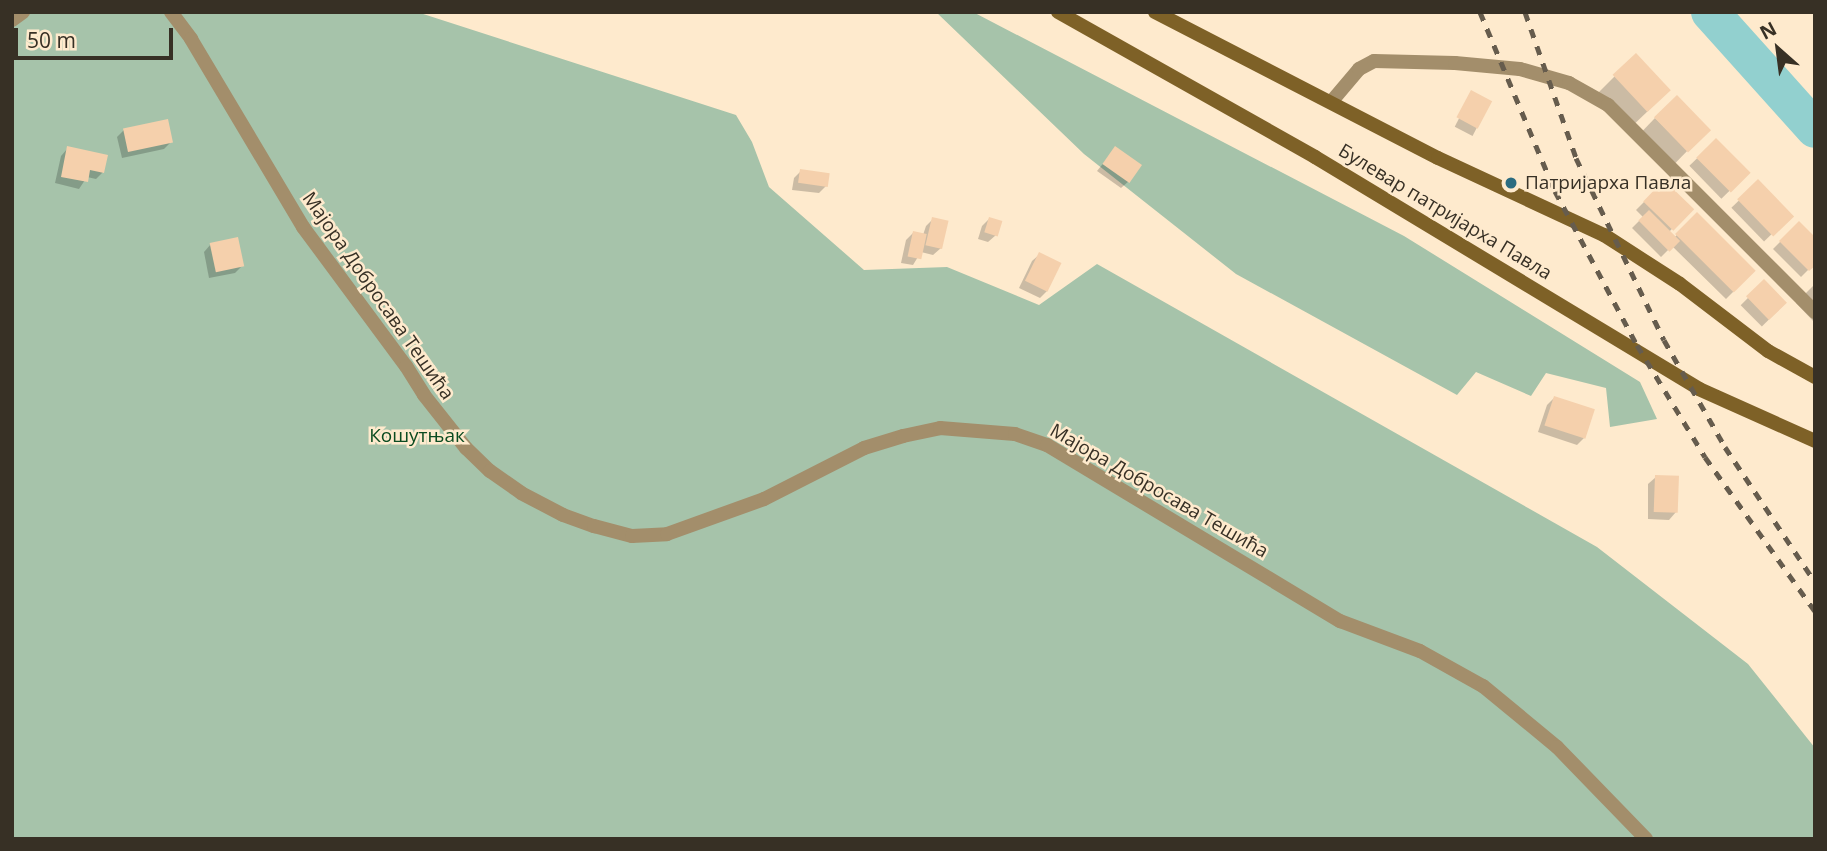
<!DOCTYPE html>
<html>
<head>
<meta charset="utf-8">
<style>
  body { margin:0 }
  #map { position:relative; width:1827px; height:851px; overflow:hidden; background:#feeacd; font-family:"Open Sans",sans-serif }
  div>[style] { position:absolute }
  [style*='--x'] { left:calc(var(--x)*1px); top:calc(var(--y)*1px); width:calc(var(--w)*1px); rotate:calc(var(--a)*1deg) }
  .green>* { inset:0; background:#a6c3aa }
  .shadow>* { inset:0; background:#0003; transform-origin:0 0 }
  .river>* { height:38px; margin:-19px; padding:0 19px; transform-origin:19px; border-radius:19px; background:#92d0cf }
  .building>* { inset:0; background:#f5d0ac; transform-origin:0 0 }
  .street>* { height:14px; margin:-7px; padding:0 7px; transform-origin:7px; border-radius:7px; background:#a38e6b }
  .secondary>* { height:14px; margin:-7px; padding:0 7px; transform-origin:7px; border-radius:7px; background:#7e6127 }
  .rail>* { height:5px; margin-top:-2.5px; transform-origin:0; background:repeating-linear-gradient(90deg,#665c4d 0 9px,transparent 0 18px) }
  .dots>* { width:19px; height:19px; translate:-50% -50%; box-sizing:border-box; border:4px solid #feeacd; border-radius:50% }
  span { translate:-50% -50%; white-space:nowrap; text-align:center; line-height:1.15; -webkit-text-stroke:5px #feeacd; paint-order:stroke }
  .poi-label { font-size:19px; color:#373025 }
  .left { translate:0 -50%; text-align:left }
  .street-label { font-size:19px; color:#373025 }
  .park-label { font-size:19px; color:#0b4b21 }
  .frame { position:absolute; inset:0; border:14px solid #373025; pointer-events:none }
  .north { position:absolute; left:1743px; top:14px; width:70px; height:70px; -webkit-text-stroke:5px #feeacd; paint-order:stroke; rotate:332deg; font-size:19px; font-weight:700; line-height:28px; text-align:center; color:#373025 }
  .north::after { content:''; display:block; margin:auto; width:24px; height:32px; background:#373025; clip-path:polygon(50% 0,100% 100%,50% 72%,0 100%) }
  .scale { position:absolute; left:14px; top:28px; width:159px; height:32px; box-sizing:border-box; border:4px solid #373025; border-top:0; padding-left:9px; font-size:21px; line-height:24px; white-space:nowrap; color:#373025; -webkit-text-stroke:5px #feeacd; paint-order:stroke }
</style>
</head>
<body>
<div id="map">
  <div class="green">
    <div style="clip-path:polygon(12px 12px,417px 12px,736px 115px,752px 142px,769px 187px,864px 270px,947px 267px,1039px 305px,1097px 264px,1597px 547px,1748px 664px,1815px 748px,1815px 839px,12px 839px)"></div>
    <div style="clip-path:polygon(936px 12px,973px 12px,1404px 236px,1640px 382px,1657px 419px,1610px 427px,1606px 388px,1546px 373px,1531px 396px,1476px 372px,1457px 395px,1236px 274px,1084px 154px)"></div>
  </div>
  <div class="shadow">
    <div style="clip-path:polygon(1636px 55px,1649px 110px,1627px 131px,1594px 97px)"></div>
    <div style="left:1472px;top:93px;width:20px;height:38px;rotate:27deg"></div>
    <div style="left:1655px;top:118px;width:46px;height:28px;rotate:44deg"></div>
    <div style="clip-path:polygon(124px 130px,171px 142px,164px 149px,122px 158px,117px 137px)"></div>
    <div style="left:1716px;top:140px;width:46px;height:37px;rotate:46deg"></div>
    <div style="clip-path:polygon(68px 148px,103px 172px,96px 179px,87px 177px,79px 189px,55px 183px,61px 156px)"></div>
    <div style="clip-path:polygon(1115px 149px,1129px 181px,1121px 188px,1097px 171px)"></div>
    <div style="clip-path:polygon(801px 171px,826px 186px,819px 193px,792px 190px,794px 178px)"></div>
    <div style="clip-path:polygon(1664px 182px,1691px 209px,1669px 232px,1674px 238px,1697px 214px,1754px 271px,1726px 299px,1672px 246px,1661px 257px,1632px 228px,1643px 217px,1636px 210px)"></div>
    <div style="left:1758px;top:182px;width:47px;height:37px;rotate:46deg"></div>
    <div style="clip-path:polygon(933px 219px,941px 248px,933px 255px,921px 252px,913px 265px,901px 263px,906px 240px,913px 233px,923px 235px,926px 226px)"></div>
    <div style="clip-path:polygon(989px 219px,996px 235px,988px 242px,978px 239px,982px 226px)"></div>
    <div style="clip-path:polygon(1799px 223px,1815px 263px,1801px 277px,1773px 249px)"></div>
    <div style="clip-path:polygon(211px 244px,242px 266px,235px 273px,209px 278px,204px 252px)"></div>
    <div style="clip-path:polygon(1040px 254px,1047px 291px,1040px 298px,1019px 288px,1032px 261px)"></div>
    <div style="left:1764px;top:282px;width:30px;height:33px;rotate:45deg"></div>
    <div style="clip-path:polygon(1815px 284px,1815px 323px,1796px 303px)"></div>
    <div style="clip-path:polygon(1554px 398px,1584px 438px,1577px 445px,1538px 432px,1547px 405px)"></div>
    <div style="clip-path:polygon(1656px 477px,1676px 512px,1669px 520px,1648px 519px,1648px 484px)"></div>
  </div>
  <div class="river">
    <div style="--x:1710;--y:12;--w:157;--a:48.1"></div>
  </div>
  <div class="building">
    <div style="left:1636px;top:53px;width:51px;height:32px;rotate:47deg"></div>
    <div style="left:1471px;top:90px;width:24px;height:31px;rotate:28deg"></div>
    <div style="left:1677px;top:95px;width:49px;height:32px;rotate:46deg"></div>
    <div style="left:168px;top:119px;width:24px;height:46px;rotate:78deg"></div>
    <div style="left:1716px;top:138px;width:49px;height:28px;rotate:45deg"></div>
    <div style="clip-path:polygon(67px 146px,108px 155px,104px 173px,90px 170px,88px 182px,61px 177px)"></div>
    <div style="left:1115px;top:146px;width:33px;height:22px;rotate:35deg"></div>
    <div style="left:800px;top:169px;width:30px;height:14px;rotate:8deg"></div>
    <div style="left:1758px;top:179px;width:52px;height:29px;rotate:46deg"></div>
    <div style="left:1664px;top:180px;width:42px;height:30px;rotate:44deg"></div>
    <div style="left:1649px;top:210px;width:44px;height:15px;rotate:45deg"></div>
    <div style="left:1697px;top:212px;width:83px;height:31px;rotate:45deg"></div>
    <div style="left:932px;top:217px;width:17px;height:29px;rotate:13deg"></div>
    <div style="left:989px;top:217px;width:14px;height:16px;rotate:17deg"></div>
    <div style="clip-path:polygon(1799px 221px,1815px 237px,1815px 266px,1809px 271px,1779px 241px)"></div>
    <div style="left:913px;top:231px;width:14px;height:26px;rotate:12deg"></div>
    <div style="left:238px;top:237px;width:30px;height:29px;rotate:78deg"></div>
    <div style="left:1039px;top:252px;width:25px;height:32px;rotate:26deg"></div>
    <div style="left:1764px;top:279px;width:33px;height:25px;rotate:46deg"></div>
    <div style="left:1554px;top:396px;width:43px;height:31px;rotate:18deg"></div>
    <div style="left:1655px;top:475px;width:24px;height:37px;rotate:2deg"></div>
  </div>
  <div class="street">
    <div style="--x:171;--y:12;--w:34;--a:53"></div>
    <div style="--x:191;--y:39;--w:219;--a:59.2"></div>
    <div style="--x:303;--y:227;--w:173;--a:53.5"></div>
    <div style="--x:406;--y:366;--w:34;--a:58"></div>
    <div style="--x:424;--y:395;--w:68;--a:51.6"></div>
    <div style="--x:466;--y:448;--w:33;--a:44"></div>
    <div style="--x:490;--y:471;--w:38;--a:35"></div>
    <div style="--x:521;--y:493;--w:47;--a:27.6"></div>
    <div style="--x:563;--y:515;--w:33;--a:20"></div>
    <div style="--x:594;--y:526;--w:39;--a:15"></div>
    <div style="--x:632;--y:536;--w:35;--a:-3"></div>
    <div style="--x:667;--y:534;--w:103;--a:-19.8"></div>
    <div style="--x:764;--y:499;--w:112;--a:-27"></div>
    <div style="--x:864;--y:448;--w:41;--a:-17.1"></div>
    <div style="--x:903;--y:436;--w:38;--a:-12"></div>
    <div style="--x:940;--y:428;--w:75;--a:4.6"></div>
    <div style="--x:1015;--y:434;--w:34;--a:19"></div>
    <div style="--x:1047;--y:445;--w:342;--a:31"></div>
    <div style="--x:1340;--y:621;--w:85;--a:20.6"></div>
    <div style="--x:1420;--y:651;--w:72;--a:29.1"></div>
    <div style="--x:1483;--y:686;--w:96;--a:39.5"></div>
    <div style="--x:1557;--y:747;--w:128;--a:45.9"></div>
    <div style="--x:12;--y:20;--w:14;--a:-36"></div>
    <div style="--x:1332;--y:101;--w:42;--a:-49.8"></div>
    <div style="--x:1359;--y:69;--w:17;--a:-28"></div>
    <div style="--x:1374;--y:61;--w:81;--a:1.4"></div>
    <div style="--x:1455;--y:63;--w:65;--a:5.3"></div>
    <div style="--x:1520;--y:69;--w:51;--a:15.9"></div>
    <div style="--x:1569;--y:83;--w:45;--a:29.4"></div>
    <div style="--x:1608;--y:105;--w:293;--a:45"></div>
  </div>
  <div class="secondary">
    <div style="--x:1058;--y:12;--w:295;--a:29.4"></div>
    <div style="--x:1315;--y:157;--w:449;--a:31.1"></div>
    <div style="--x:1699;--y:389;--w:127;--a:24.1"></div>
    <div style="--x:1155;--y:12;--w:318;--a:27.3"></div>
    <div style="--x:1438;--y:158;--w:183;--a:24.9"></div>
    <div style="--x:1604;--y:235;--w:90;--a:32.8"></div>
    <div style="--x:1680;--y:284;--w:111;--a:37.3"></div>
    <div style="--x:1768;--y:351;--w:54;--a:29"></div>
  </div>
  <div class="rail">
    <div style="--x:1480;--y:12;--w:194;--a:67.3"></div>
    <div style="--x:1555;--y:191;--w:174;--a:62"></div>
    <div style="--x:1637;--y:345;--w:131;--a:58.7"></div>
    <div style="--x:1705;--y:457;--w:189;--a:54.5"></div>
    <div style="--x:1525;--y:12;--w:155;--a:70.7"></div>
    <div style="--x:1576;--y:158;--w:202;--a:64.2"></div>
    <div style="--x:1664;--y:340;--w:123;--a:60.3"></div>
    <div style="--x:1725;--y:447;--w:162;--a:56.3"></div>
  </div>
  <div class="dots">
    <div style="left:1511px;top:183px;background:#2b6c80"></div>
  </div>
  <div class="poi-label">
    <span class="left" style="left:1525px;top:183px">Патријарха Павла</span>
  </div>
  <div class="street-label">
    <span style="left:1445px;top:212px;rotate:31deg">Булевар патријарха Павла</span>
    <span style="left:378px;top:296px;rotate:55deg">Мајора Добросава Тешића</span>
    <span style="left:1159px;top:491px;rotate:30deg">Мајора Добросава Тешића</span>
  </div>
  <div class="park-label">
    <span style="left:417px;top:436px">Кошутњак</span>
  </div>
  <div class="frame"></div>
  <div class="north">N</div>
  <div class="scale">50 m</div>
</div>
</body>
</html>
